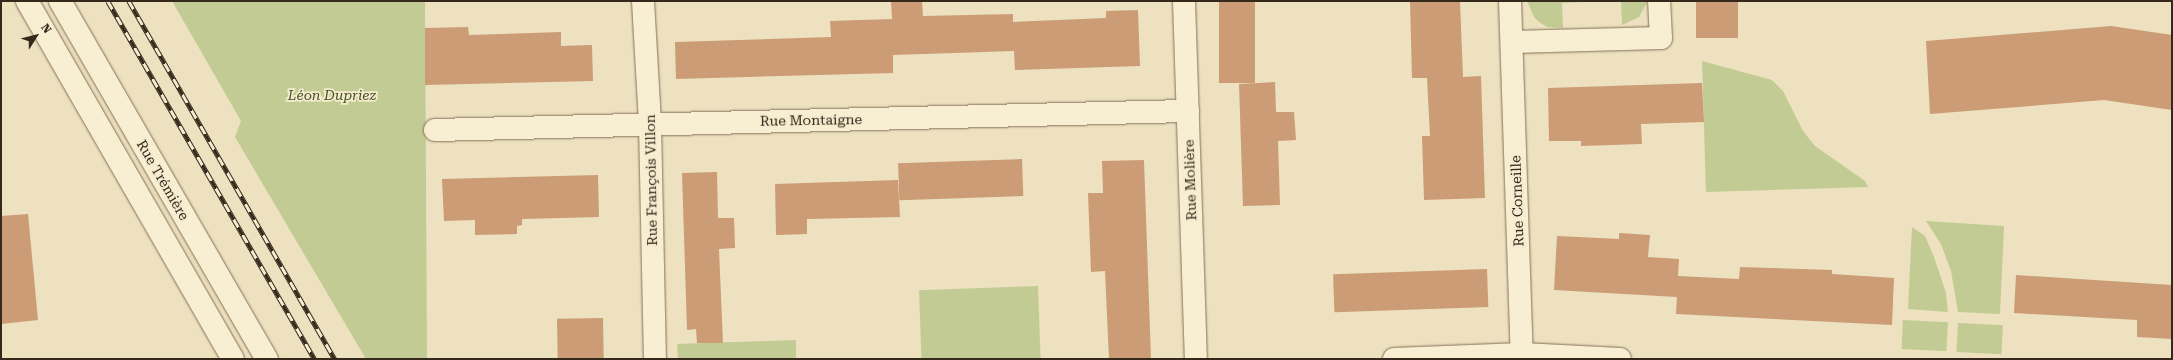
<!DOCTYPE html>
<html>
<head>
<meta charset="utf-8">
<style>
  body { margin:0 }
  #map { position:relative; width:2173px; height:360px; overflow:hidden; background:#ede1bf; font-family:"Roboto Serif",serif }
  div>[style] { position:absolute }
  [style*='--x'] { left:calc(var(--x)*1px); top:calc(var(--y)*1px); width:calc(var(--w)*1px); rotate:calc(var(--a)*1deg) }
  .green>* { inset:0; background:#c2cb93; transform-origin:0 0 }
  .building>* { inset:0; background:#cb9c75; transform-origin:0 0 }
  .roads { filter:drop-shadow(0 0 1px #857258) drop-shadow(0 0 1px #857258) }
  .minor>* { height:22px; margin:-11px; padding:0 11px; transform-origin:11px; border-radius:11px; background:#f8eed2 }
  .secondary>* { height:22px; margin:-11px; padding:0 11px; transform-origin:11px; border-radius:11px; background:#f8eed2 }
  .rail>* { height:4.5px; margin-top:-2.25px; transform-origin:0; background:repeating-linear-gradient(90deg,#f5ebce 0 9px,#35291c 0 18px); box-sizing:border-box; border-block:1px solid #35291c }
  span { translate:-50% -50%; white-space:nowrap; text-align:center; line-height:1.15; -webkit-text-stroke:3.5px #f5ebce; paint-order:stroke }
  .park-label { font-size:14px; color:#445123; font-style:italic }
  .street-label { font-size:14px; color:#35291c }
  .frame { position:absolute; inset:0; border:2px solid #35291c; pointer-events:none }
  .north { position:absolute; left:16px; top:16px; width:40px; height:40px; -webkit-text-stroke:3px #f5ebce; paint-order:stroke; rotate:54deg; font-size:11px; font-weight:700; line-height:16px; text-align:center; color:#35291c }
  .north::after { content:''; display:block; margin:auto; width:14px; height:18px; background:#35291c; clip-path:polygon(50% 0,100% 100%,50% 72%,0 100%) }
</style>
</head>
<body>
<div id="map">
  <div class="green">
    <div style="clip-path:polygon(172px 1px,425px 1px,427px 359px,366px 359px,235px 137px,241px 121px)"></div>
    <div style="clip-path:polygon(1527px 1px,1606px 1px,1562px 3px,1563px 28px,1547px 27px,1539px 22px,1534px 17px)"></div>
    <div style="clip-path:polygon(1621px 1px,1648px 1px,1639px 17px,1622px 25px)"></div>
    <div style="clip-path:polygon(1702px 61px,1772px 80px,1783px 91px,1803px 131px,1815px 146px,1865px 181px,1868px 187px,1706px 192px)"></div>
    <div style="clip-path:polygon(1926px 221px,2004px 226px,2000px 314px,1958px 312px,1951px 271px,1941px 244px)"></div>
    <div style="clip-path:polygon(1912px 227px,1925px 236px,1934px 257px,1946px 293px,1948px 312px,1908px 309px)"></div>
    <div style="left:1038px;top:286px;width:73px;height:119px;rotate:88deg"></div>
    <div style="left:1903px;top:320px;width:45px;height:29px;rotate:3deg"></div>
    <div style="left:1958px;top:323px;width:45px;height:29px;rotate:3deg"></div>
    <div style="clip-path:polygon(796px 340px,796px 359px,678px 359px,677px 344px)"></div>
  </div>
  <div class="building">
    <div style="clip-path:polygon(922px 1px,923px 16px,1013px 14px,1013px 22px,1106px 18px,1106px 11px,1138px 10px,1140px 66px,1015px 70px,1014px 51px,893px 55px,893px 73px,676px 79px,675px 42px,831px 37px,830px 21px,892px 19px,891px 2px)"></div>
    <div style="left:1219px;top:1px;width:36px;height:82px"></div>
    <div style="clip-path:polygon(1410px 1px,1460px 1px,1463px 77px,1481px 76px,1485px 198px,1424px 200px,1422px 136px,1430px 136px,1427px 78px,1412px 78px)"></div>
    <div style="left:1696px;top:1px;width:42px;height:37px"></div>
    <div style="clip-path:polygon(2111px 26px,2172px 35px,2172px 110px,2104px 100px,1930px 114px,1926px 41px)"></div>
    <div style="clip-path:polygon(468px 27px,469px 35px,561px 32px,561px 46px,592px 45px,593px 81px,425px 85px,425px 28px)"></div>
    <div style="clip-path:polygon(1275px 82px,1276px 112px,1294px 112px,1296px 140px,1278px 141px,1280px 205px,1243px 206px,1239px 84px)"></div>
    <div style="clip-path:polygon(1702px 83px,1704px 122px,1641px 124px,1642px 144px,1581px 146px,1581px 141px,1549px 141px,1548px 88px)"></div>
    <div style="left:1022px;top:159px;width:37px;height:124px;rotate:88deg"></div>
    <div style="clip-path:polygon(1144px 160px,1151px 359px,1109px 359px,1105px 271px,1091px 272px,1088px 193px,1103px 193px,1102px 161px)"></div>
    <div style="clip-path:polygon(717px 172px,718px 218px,734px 218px,735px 248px,719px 249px,723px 343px,697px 343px,696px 329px,687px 330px,682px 173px)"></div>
    <div style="clip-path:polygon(598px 175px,599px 217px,522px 219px,522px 225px,517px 226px,517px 234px,475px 235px,475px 220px,444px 221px,442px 179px)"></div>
    <div style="clip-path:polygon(898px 180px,900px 217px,807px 219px,807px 234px,776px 235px,775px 184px)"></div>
    <div style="clip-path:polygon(28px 214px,38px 320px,1px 324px,1px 216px)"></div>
    <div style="clip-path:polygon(1619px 233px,1650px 235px,1648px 257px,1679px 259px,1678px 276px,1739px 279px,1740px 267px,1832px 270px,1832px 274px,1894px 278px,1892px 325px,1676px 314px,1677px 295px,1677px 297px,1554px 290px,1557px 236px,1619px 239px)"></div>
    <div style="left:1487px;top:269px;width:38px;height:154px;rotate:88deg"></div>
    <div style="clip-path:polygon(2016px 275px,2172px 285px,2172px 339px,2137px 337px,2137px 320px,2014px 313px)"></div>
    <div style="left:603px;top:318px;width:41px;height:46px;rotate:89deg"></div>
  </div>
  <div class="roads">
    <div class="minor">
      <div style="--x:643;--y:1;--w:123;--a:86.7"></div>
      <div style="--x:650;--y:124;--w:235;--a:88.8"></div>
      <div style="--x:1184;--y:1;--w:358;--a:88.1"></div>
      <div style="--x:1510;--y:1;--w:358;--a:88.1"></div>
      <div style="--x:1512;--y:42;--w:149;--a:-1.5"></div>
      <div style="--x:1661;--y:38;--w:37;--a:-93"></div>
      <div style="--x:435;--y:130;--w:753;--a:-1.45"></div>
      <div style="--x:1394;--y:359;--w:128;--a:-2.2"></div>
      <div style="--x:1522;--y:354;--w:98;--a:2.9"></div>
    </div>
    <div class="secondary">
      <div style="--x:27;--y:1;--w:413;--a:60.1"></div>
      <div style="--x:60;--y:1;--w:414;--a:60"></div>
    </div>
  </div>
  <div class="rail">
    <div style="--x:108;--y:1;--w:414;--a:60"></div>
    <div style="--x:129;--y:1;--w:413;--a:60.1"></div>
  </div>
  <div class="park-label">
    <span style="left:332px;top:95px">Léon Dupriez</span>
  </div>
  <div class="street-label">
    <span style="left:811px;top:120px;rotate:-1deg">Rue Montaigne</span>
    <span style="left:163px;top:180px;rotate:60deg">Rue Trémière</span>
    <span style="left:651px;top:180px;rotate:-91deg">Rue François Villon</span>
    <span style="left:1190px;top:180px;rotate:-92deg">Rue Molière</span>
    <span style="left:1517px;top:201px;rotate:-92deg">Rue Corneille</span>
  </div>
  <div class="frame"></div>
  <div class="north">N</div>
</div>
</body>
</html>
